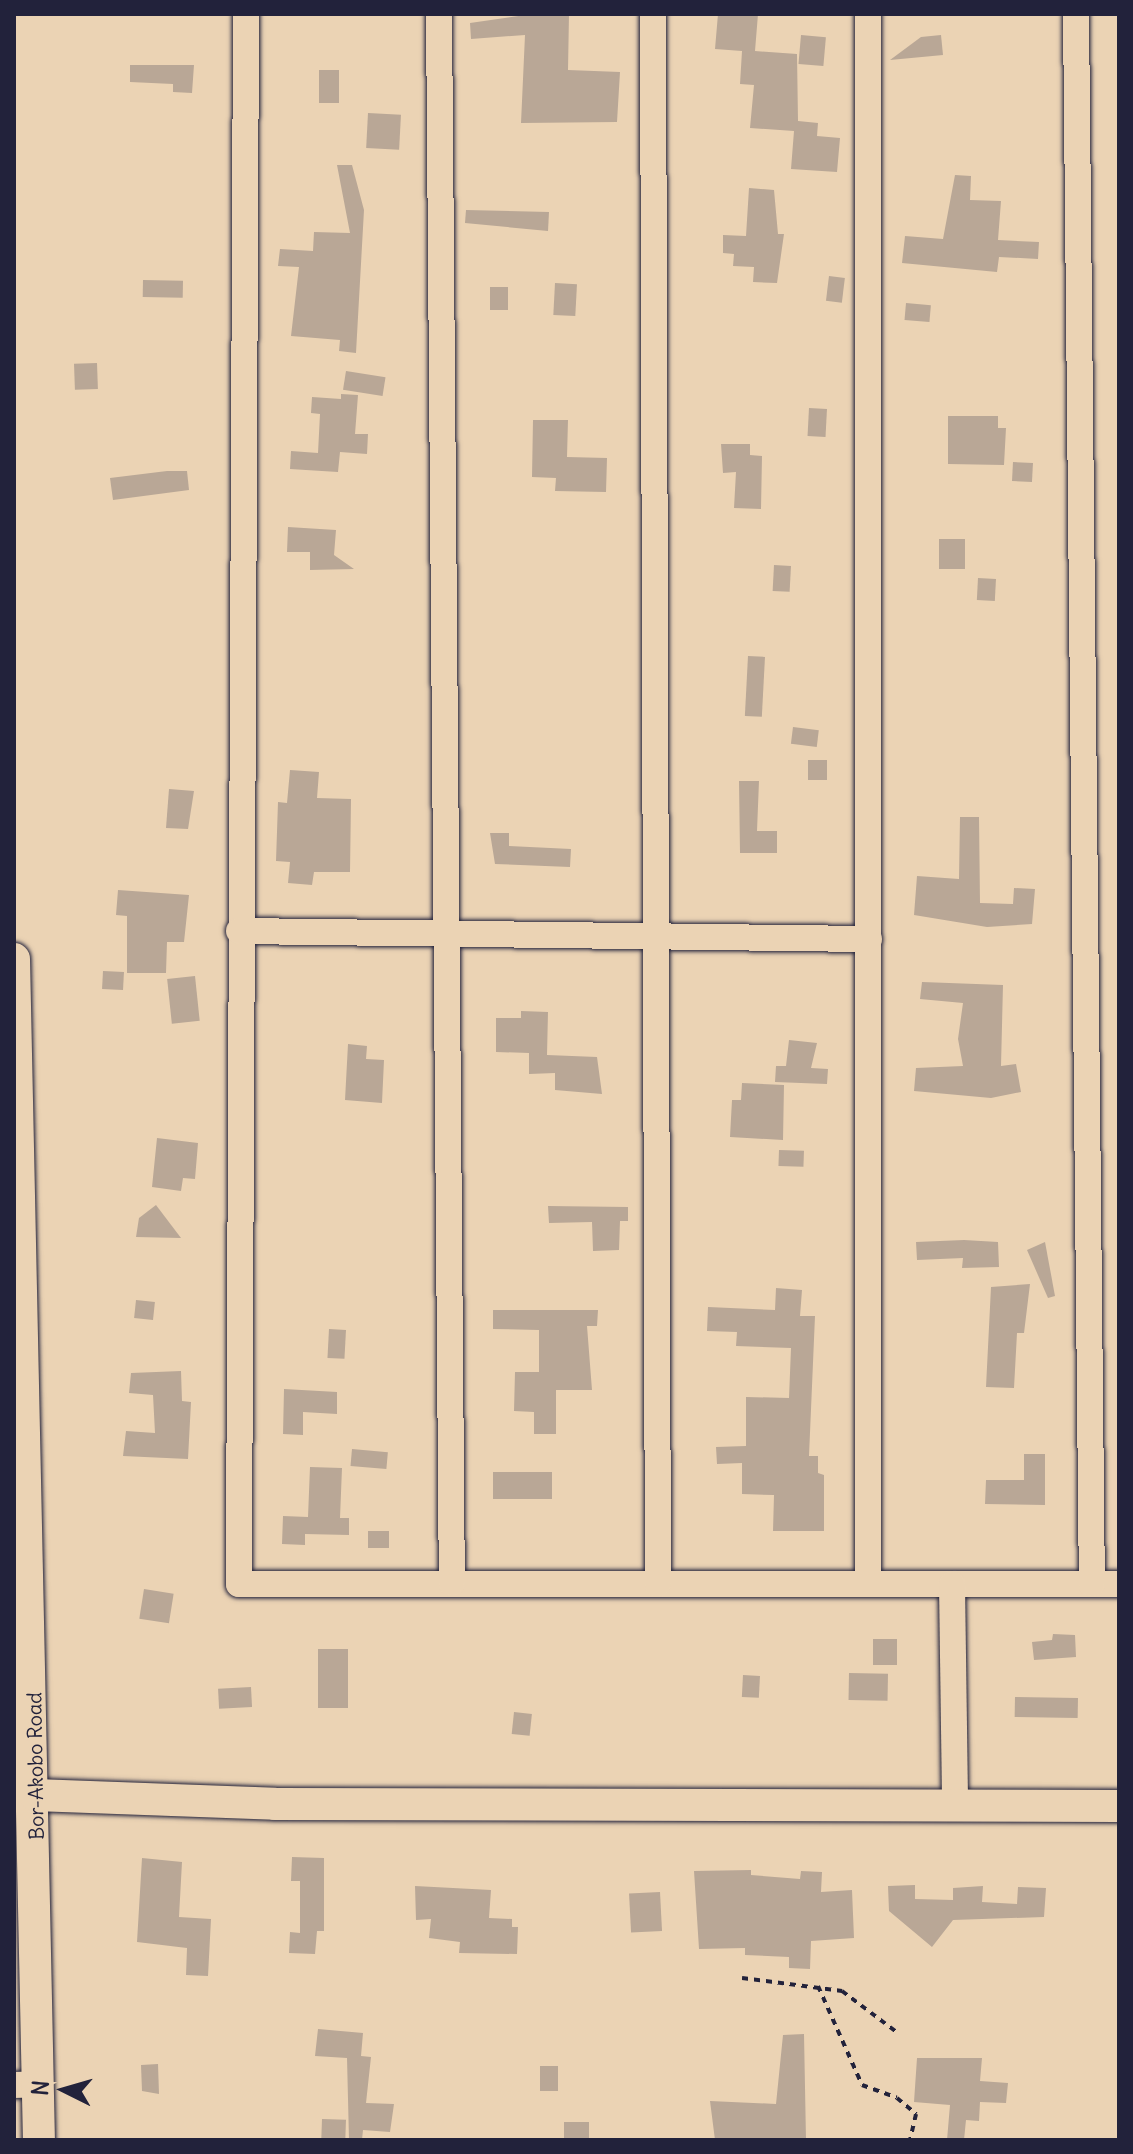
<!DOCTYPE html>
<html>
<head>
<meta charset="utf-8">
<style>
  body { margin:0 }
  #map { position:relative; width:1133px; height:2154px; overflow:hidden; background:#ebd3b4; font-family:Delius,sans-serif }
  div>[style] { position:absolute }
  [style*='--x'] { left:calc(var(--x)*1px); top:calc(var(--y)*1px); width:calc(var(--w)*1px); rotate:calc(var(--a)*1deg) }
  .building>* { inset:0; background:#b9a796; transform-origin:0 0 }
  .path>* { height:4px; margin-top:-2px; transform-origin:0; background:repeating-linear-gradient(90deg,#22223b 0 6px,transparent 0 12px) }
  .roads { filter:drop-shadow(0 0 2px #22223b) drop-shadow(0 0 2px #22223b) }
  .minor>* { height:26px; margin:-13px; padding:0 13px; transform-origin:13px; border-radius:13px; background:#ebd3b4 }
  .tertiary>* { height:32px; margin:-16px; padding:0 16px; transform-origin:16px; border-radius:16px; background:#ebd3b4 }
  span { translate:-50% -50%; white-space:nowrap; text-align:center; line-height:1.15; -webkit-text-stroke:6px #ebd3b4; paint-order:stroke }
  .street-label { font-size:20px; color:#22223b }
  .frame { position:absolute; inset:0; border:16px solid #22223b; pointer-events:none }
  .north { position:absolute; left:24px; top:2050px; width:80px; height:80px; -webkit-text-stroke:6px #ebd3b4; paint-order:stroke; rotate:275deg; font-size:22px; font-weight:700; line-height:32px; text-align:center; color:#22223b }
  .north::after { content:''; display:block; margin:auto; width:28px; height:36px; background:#22223b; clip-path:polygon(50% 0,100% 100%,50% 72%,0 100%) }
</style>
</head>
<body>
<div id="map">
  <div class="building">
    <div style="clip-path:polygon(532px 14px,569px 14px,568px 70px,620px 72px,617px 122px,521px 123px,525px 35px,471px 39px,470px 23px)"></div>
    <div style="clip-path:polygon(718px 14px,758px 14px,755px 51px,797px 54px,798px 121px,818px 123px,817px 136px,840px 138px,837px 172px,791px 169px,794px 131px,750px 128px,754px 85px,740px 84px,742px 51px,715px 49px)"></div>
    <div style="left:801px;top:35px;width:25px;height:29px;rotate:5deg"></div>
    <div style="clip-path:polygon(941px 35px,943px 55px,890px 60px,921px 37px)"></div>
    <div style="clip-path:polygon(130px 65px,194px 65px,192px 93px,173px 92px,173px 84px,130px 82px)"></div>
    <div style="left:319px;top:70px;width:20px;height:33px"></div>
    <div style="left:368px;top:113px;width:33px;height:35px;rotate:3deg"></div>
    <div style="clip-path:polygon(337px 165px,352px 165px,364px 210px,356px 353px,339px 351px,340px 340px,291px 336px,299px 267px,278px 266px,280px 249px,313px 251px,314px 232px,350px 233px)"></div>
    <div style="clip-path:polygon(955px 175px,971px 176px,970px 200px,1001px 201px,998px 240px,1039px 242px,1038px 259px,999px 257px,997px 272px,902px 263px,905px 236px,943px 239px)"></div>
    <div style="clip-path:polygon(749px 188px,774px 190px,778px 234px,784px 234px,777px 283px,753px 282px,754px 267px,733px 266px,734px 254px,723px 253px,723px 235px,746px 236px)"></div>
    <div style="clip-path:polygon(466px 210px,549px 212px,548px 231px,465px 223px)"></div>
    <div style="left:829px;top:276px;width:16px;height:25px;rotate:7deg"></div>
    <div style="left:143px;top:280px;width:40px;height:17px;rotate:1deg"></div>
    <div style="left:555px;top:283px;width:22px;height:32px;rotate:3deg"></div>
    <div style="left:490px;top:287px;width:18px;height:23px"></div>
    <div style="left:906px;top:303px;width:25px;height:17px;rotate:5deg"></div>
    <div style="left:97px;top:363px;width:26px;height:23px;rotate:88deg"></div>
    <div style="left:346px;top:371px;width:40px;height:19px;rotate:9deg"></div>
    <div style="clip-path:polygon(341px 394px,358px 395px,355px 434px,368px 434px,367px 454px,340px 452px,338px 472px,290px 469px,291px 451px,318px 453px,320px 414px,311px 413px,312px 397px,341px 399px)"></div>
    <div style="left:809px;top:408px;width:18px;height:28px;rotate:3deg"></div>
    <div style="clip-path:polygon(948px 416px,998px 416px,998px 428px,1006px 428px,1004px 465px,948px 464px)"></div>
    <div style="clip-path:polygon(533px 420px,568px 420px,567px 457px,607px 458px,606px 492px,555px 491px,556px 478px,532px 477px)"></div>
    <div style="clip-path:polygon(721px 444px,750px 444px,750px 455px,762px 456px,761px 509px,734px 508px,736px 472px,723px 473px)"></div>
    <div style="left:1013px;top:462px;width:20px;height:19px;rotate:3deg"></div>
    <div style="clip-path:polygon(167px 471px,187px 471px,189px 490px,113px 500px,110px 478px)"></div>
    <div style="clip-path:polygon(288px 527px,336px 530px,334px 555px,354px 569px,310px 570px,310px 552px,287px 552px)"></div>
    <div style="left:939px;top:539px;width:26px;height:30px"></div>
    <div style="left:774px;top:565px;width:17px;height:26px;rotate:3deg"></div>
    <div style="left:978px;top:578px;width:18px;height:22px;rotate:3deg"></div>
    <div style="left:748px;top:656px;width:17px;height:60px;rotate:3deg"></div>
    <div style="left:793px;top:727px;width:26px;height:17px;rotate:7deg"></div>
    <div style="left:808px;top:760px;width:19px;height:20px"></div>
    <div style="clip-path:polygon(290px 770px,319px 772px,317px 798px,351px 799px,350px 872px,314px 872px,312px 885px,288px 883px,290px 862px,276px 861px,278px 802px,287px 803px)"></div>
    <div style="clip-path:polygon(739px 781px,759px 781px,757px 831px,777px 831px,777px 853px,740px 853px)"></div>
    <div style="clip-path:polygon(169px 789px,194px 791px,188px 829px,166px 828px)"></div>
    <div style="clip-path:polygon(960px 817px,979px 817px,980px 903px,1013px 904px,1014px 888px,1035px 889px,1032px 924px,987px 927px,914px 915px,917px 876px,959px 879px)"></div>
    <div style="clip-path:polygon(490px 833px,509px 833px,509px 846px,571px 849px,570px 867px,495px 864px)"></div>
    <div style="clip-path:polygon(118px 890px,189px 895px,184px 942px,167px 942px,166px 973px,127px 973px,127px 916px,116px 915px)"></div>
    <div style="left:103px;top:971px;width:21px;height:18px;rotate:3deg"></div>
    <div style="left:195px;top:976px;width:45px;height:28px;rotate:84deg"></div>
    <div style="clip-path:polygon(922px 982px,1003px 985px,1001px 1066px,1016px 1064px,1021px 1092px,991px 1098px,914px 1091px,916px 1068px,963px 1066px,958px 1039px,963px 1003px,920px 999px)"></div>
    <div style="clip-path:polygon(521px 1011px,548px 1012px,547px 1055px,597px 1057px,602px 1094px,555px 1090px,555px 1073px,529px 1074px,529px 1053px,496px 1052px,496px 1018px,521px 1018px)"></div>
    <div style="clip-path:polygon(789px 1040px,817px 1043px,811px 1068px,828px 1069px,827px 1084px,775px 1082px,776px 1066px,786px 1066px)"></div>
    <div style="clip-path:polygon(348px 1044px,367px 1046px,366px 1059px,384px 1060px,382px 1103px,345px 1100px)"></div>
    <div style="clip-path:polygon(742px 1083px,784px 1085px,783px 1140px,730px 1137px,732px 1100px,741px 1100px)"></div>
    <div style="clip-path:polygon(157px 1138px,198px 1143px,195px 1179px,183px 1178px,181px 1191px,152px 1187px)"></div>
    <div style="left:779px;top:1150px;width:25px;height:16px;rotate:2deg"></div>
    <div style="clip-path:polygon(156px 1205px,181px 1238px,136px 1237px,139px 1218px)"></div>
    <div style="clip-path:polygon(548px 1206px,628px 1207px,628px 1221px,620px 1221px,619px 1250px,593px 1251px,592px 1222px,549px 1223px)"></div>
    <div style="clip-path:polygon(964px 1240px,998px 1242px,999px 1267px,962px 1268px,963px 1258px,917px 1260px,916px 1242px)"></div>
    <div style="clip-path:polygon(1045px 1242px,1055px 1296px,1048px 1298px,1027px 1250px)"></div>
    <div style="clip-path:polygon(1030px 1284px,1024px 1333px,1017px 1333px,1014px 1388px,986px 1387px,991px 1287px)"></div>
    <div style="clip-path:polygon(776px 1288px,802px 1290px,800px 1316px,815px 1316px,809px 1456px,818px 1456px,818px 1473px,824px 1475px,824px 1531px,773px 1531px,774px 1495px,742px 1494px,742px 1463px,717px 1464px,716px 1447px,746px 1446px,746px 1397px,789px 1398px,791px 1348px,736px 1346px,737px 1332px,707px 1331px,708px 1307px,775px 1310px)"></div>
    <div style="left:136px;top:1300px;width:19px;height:18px;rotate:6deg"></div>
    <div style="clip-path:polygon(493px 1310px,598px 1310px,597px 1326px,587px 1326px,592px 1390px,556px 1390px,556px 1434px,534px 1434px,534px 1412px,514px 1411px,515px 1372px,539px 1372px,539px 1330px,493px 1329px)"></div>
    <div style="left:329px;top:1329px;width:17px;height:29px;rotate:3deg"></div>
    <div style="clip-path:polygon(181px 1371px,182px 1401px,191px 1402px,188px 1459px,123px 1456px,126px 1431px,155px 1433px,153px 1395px,129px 1393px,131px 1373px)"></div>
    <div style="clip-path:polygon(284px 1389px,337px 1392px,337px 1414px,303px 1412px,303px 1435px,283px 1434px)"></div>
    <div style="left:352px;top:1449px;width:36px;height:17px;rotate:5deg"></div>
    <div style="clip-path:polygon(1024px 1454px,1045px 1454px,1045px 1505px,985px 1504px,986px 1480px,1024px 1480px)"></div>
    <div style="clip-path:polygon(310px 1467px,342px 1468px,340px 1518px,349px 1518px,349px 1535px,305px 1534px,305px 1545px,282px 1544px,283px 1516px,308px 1517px)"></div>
    <div style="left:493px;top:1472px;width:59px;height:27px"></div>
    <div style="left:368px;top:1531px;width:21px;height:17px"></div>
    <div style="left:144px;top:1589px;width:30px;height:30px;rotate:9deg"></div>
    <div style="clip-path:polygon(1053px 1634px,1075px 1635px,1076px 1657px,1034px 1660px,1032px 1642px,1052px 1640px)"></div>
    <div style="left:897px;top:1639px;width:26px;height:24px;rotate:90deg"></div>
    <div style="left:318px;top:1649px;width:30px;height:59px"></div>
    <div style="left:849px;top:1673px;width:39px;height:27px;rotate:1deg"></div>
    <div style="left:743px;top:1675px;width:17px;height:22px;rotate:3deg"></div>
    <div style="left:251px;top:1687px;width:20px;height:33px;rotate:87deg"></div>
    <div style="left:1015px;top:1697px;width:63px;height:20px;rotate:1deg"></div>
    <div style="left:514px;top:1712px;width:18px;height:22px;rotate:6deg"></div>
    <div style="clip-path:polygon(292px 1857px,324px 1858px,324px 1931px,317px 1931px,315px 1954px,289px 1953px,290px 1932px,300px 1933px,300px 1881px,291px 1881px)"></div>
    <div style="clip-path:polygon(142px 1858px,182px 1862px,179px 1917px,211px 1919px,208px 1976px,186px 1975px,187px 1948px,137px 1942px)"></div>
    <div style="clip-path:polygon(751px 1870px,751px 1875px,800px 1879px,801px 1871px,822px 1872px,821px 1892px,852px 1890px,854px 1938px,811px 1941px,810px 1969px,789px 1968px,789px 1957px,745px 1955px,745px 1948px,699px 1949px,694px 1871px)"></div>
    <div style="clip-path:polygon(915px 1885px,915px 1899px,953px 1900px,953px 1888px,983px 1886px,982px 1902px,1017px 1904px,1018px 1887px,1046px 1888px,1044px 1917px,953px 1920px,932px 1947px,889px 1911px,888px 1886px)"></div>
    <div style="clip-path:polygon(415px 1886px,491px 1890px,489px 1918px,512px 1919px,512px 1927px,518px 1927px,517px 1954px,459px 1953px,460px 1942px,429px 1938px,431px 1919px,416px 1920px)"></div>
    <div style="left:660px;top:1892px;width:39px;height:31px;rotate:87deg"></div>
    <div style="clip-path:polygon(318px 2029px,363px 2033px,361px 2056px,371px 2057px,366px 2103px,394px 2104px,390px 2132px,363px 2130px,362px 2140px,349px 2140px,347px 2058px,315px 2056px)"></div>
    <div style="clip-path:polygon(804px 2034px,806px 2140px,715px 2140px,710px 2101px,776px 2104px,783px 2035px)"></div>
    <div style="clip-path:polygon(917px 2058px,982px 2058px,980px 2081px,1008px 2083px,1006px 2103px,980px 2102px,979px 2121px,966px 2120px,964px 2140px,947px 2140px,950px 2105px,914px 2102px)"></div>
    <div style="clip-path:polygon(158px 2064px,159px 2094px,142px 2091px,141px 2065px)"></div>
    <div style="left:540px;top:2066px;width:18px;height:25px"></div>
    <div style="left:322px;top:2119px;width:24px;height:21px;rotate:2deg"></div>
    <div style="left:564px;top:2122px;width:25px;height:18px"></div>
  </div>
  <div class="path">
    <div style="--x:742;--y:1978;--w:101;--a:7.4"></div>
    <div style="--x:842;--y:1991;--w:70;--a:36.9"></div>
    <div style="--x:818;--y:1986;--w:108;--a:66"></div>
    <div style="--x:862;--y:2085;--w:37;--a:20"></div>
    <div style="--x:897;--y:2098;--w:25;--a:40"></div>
    <div style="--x:916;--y:2114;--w:27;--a:103"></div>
  </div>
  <div class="roads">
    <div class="minor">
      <div style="--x:246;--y:14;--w:1570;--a:90.26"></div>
      <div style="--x:239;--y:1584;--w:880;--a:0"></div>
      <div style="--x:439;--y:14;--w:1569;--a:89.53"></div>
      <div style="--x:653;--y:14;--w:1570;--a:89.82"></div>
      <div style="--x:1076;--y:14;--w:1570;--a:89.42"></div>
      <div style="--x:239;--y:931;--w:630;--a:0.73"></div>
      <div style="--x:868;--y:1584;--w:1570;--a:-90"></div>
      <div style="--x:952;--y:1584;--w:221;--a:89.2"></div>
      <div style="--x:14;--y:2085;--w:23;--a:-2"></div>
    </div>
    <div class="tertiary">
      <div style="--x:14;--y:959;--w:1181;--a:88.79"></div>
      <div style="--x:35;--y:1795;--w:240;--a:2.1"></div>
      <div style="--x:275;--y:1804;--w:844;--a:0.14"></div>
    </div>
  </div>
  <div class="street-label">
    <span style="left:35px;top:1766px;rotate:-91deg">Bor-Akobo Road</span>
  </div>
  <div class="frame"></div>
  <div class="north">N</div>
</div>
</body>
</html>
